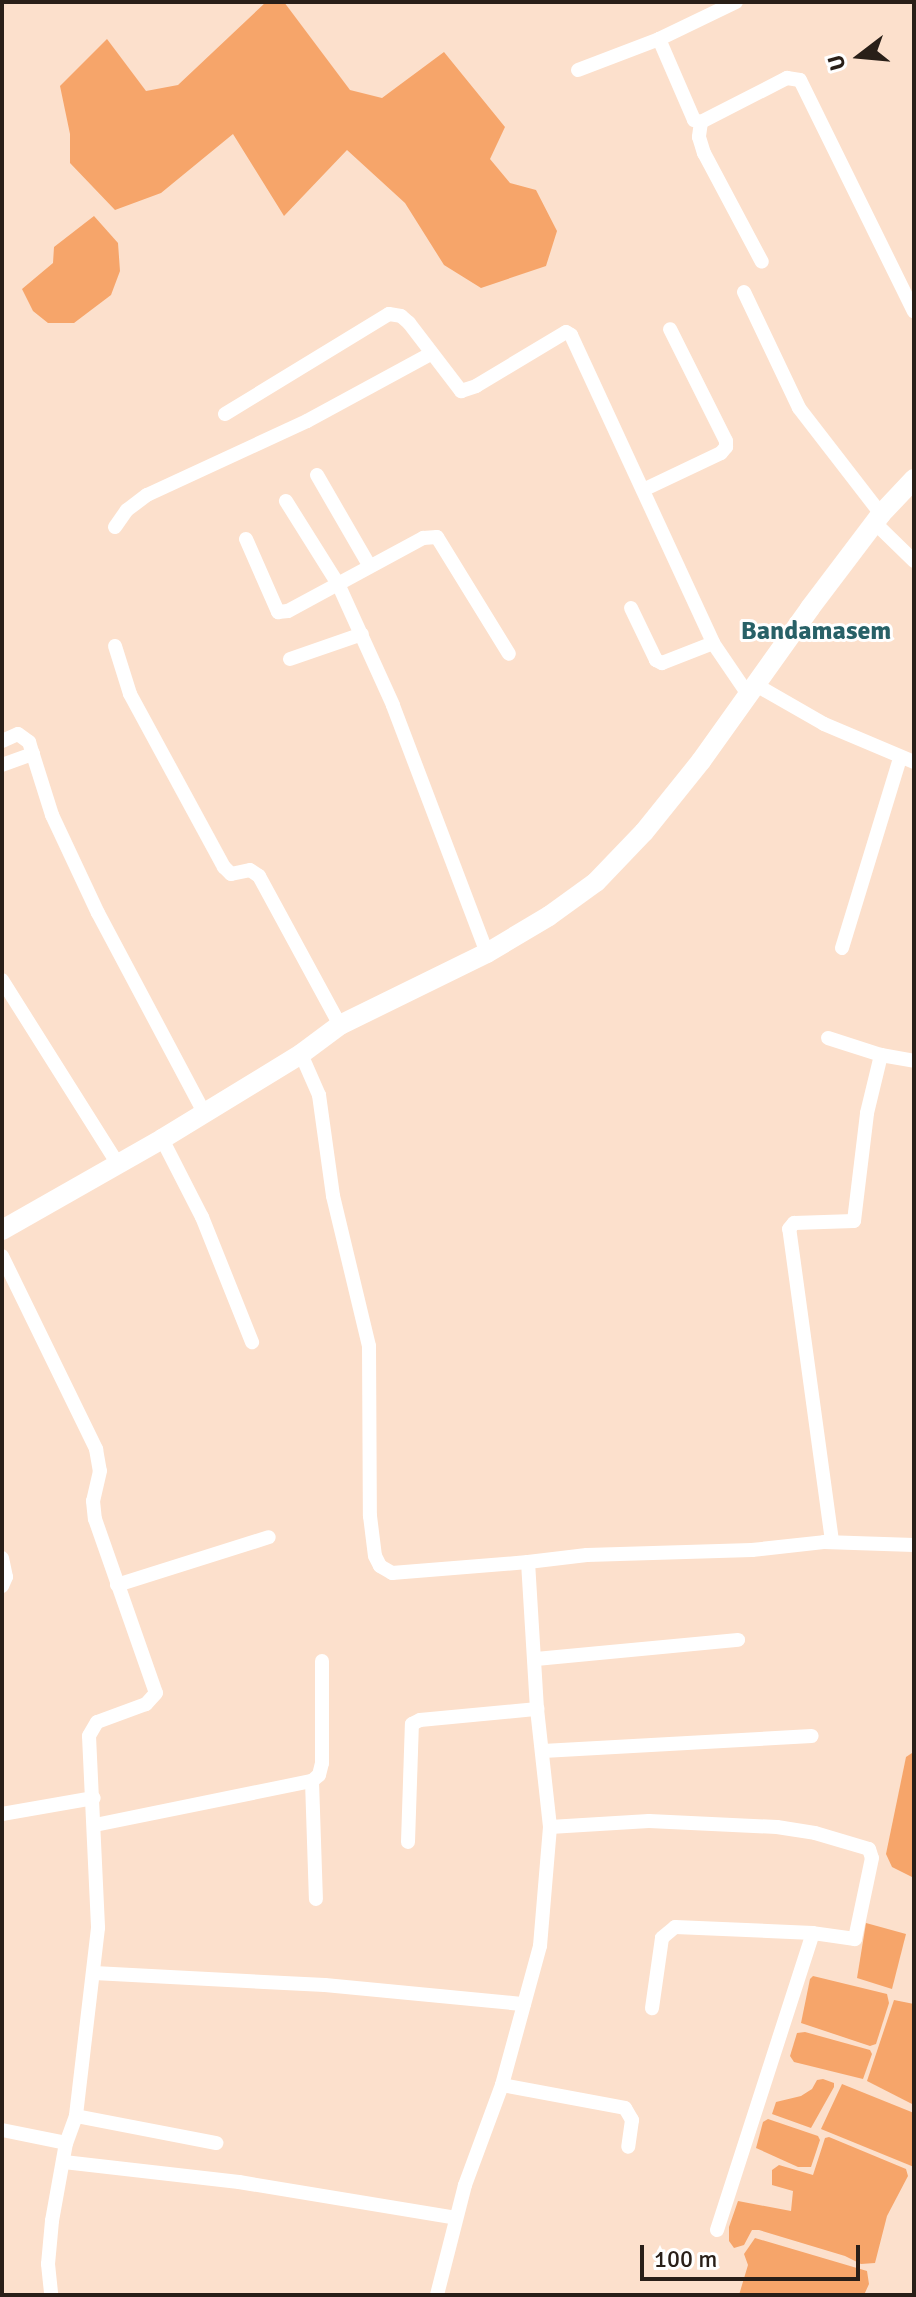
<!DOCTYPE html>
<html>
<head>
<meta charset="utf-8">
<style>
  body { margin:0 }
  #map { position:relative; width:916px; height:2297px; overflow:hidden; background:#fce0cc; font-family:Signika,sans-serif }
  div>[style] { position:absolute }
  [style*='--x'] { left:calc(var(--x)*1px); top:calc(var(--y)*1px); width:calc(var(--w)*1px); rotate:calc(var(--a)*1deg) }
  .water>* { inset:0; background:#f6a56a }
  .street>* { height:14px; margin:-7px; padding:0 7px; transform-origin:7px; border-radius:7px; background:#fff }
  .secondary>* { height:20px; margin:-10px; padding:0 10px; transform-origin:10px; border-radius:10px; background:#fff }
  span { translate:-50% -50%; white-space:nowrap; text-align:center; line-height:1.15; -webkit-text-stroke:6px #fff; paint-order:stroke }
  .quarter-label { font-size:26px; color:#286167; font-weight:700 }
  .frame { position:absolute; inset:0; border:4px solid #291f18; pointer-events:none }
  .north { position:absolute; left:820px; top:16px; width:80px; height:80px; -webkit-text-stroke:6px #fff; paint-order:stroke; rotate:254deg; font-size:22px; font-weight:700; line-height:32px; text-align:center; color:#291f18 }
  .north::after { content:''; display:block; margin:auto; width:28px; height:36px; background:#291f18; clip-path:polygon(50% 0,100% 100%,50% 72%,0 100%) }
  .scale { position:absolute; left:640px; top:2245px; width:220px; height:36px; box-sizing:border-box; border:4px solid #291f18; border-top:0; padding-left:10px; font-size:24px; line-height:28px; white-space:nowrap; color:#291f18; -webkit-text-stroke:6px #fff; paint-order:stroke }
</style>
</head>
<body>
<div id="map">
  <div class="water">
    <div style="clip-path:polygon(266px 2px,284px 2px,350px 90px,382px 98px,444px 52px,505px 127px,490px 159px,510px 183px,536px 190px,557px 231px,546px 266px,481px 288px,444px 265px,405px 203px,347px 150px,284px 216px,233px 134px,161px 193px,115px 210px,70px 163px,70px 134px,60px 86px,107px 39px,146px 91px,178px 85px)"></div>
    <div style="clip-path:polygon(94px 216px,118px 243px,120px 271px,111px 295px,74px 323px,48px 323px,33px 311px,22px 289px,53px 263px,54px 247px)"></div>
    <div style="clip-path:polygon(912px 1753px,914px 1754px,914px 1878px,892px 1867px,886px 1854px,906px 1757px)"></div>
    <div style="clip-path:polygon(866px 1923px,906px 1934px,892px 1989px,857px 1978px)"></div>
    <div style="clip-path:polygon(813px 1976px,887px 1994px,889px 2003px,876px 2044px,870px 2046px,801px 2023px,810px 1979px)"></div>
    <div style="clip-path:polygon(894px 2000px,914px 2004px,914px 2105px,867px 2081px)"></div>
    <div style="clip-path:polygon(805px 2032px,870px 2050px,872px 2054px,863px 2079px,794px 2062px,790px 2056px,797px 2033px)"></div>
    <div style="clip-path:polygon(823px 2079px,834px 2083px,834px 2087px,811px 2128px,772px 2114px,776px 2102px,801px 2096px,812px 2089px,817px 2080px)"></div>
    <div style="clip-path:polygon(842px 2084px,914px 2113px,914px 2167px,821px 2129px)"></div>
    <div style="clip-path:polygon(768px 2119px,818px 2136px,820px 2140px,811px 2167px,798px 2167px,756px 2148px,763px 2122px)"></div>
    <div style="clip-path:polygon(829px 2137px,906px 2169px,908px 2176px,887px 2216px,875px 2263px,861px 2264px,845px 2256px,759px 2230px,752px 2230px,744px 2245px,734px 2248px,729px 2241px,729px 2227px,738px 2201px,791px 2211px,793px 2191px,772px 2185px,772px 2170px,779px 2165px,813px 2175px,825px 2138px)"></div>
    <div style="clip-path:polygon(755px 2238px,867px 2271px,869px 2284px,864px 2295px,739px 2295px,748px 2265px,744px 2254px)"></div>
  </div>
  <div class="street">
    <div style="--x:736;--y:2;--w:85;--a:154.3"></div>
    <div style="--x:659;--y:39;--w:88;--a:66.6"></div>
    <div style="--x:694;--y:120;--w:7;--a:16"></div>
    <div style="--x:701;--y:122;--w:97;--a:-27.1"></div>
    <div style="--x:787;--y:78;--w:13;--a:9"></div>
    <div style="--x:800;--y:80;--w:258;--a:63.8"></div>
    <div style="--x:578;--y:70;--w:87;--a:-20.9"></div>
    <div style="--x:701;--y:122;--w:15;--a:98"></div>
    <div style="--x:699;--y:137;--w:17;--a:73"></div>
    <div style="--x:704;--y:153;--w:123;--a:62"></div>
    <div style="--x:744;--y:292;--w:128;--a:64.6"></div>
    <div style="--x:799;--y:408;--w:134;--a:52.3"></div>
    <div style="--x:225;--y:414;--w:192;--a:-31.4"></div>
    <div style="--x:389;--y:314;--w:12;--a:9"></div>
    <div style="--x:401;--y:316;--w:11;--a:41"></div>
    <div style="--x:409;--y:323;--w:86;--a:52.6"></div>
    <div style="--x:461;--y:391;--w:16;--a:-18"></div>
    <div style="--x:476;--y:386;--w:105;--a:-31"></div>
    <div style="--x:566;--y:332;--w:6;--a:31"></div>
    <div style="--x:571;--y:335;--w:339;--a:65.2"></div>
    <div style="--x:713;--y:643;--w:64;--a:55.8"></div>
    <div style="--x:317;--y:475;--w:104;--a:60"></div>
    <div style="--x:643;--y:490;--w:86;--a:-25.4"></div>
    <div style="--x:721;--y:453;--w:8;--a:-50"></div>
    <div style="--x:726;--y:447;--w:6;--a:-90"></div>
    <div style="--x:726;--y:441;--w:125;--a:-116.6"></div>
    <div style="--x:874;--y:522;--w:56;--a:44.3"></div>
    <div style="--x:115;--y:527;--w:21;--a:-55"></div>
    <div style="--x:127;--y:510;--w:25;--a:-37"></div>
    <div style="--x:147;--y:495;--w:176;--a:-24.8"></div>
    <div style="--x:307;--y:421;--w:142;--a:-28.5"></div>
    <div style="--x:246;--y:539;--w:80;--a:66.3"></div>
    <div style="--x:278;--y:612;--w:10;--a:-6"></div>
    <div style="--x:288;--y:611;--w:57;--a:-28.4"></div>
    <div style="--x:338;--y:584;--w:98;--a:-122.1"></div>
    <div style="--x:631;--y:608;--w:58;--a:64.3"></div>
    <div style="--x:656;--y:660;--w:7;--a:27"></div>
    <div style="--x:662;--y:663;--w:55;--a:-21.4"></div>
    <div style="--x:115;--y:646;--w:50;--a:72.6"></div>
    <div style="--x:130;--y:694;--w:197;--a:61.5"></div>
    <div style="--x:224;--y:867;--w:10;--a:45"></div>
    <div style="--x:231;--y:874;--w:19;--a:-12"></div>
    <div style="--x:250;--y:870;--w:11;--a:34"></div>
    <div style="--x:259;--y:876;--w:170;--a:61.5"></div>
    <div style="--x:290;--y:659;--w:76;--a:-19.1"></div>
    <div style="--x:756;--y:685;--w:78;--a:29.8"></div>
    <div style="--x:824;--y:724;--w:98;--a:22.9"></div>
    <div style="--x:2;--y:741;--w:17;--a:-24"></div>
    <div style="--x:18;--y:734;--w:14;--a:36"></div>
    <div style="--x:29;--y:742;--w:77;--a:72.5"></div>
    <div style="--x:52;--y:815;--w:108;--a:64.9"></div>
    <div style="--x:98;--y:913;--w:225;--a:62"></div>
    <div style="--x:2;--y:765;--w:33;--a:-20"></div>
    <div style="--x:842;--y:948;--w:199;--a:-73"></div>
    <div style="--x:487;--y:953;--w:265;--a:-110.8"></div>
    <div style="--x:393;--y:705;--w:133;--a:-114.4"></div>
    <div style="--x:338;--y:584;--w:97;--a:-28.4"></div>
    <div style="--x:423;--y:538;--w:14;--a:-4"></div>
    <div style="--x:437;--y:537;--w:137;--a:58.4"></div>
    <div style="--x:2;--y:980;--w:218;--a:57.8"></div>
    <div style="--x:828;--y:1038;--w:56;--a:17.8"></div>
    <div style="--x:301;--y:1054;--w:45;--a:66.3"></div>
    <div style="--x:319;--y:1095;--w:102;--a:82.1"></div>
    <div style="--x:333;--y:1196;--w:154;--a:76.5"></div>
    <div style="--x:369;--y:1346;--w:170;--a:89.7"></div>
    <div style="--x:370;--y:1516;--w:40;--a:82.9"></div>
    <div style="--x:375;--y:1556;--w:11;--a:63"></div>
    <div style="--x:380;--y:1566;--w:14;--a:30"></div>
    <div style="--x:392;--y:1573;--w:136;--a:-4.6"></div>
    <div style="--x:528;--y:1562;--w:147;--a:86.5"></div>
    <div style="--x:537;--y:1709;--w:119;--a:83.7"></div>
    <div style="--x:550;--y:1827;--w:119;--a:94.8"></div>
    <div style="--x:540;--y:1946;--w:144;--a:105.3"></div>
    <div style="--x:502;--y:2085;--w:107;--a:110.3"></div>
    <div style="--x:465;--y:2185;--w:114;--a:104.3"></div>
    <div style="--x:162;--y:1139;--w:88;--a:62.9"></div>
    <div style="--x:202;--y:1217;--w:135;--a:68.2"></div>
    <div style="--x:2;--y:1256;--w:215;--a:64"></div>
    <div style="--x:96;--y:1449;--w:22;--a:80"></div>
    <div style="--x:100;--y:1471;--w:31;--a:103"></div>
    <div style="--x:93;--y:1501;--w:18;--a:84"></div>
    <div style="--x:95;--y:1519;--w:184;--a:70.7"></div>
    <div style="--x:156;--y:1693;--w:15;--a:132"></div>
    <div style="--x:146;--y:1704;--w:52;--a:159.8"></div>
    <div style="--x:97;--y:1722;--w:16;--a:120"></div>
    <div style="--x:89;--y:1736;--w:192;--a:87.3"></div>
    <div style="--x:98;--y:1928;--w:189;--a:96.7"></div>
    <div style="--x:76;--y:2116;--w:29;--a:110"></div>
    <div style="--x:66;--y:2143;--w:79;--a:100.2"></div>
    <div style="--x:52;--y:2221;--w:43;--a:95.3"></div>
    <div style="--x:48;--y:2264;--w:31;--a:84"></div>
    <div style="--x:832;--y:1541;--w:315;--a:-97.8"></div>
    <div style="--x:789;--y:1229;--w:8;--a:-50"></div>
    <div style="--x:794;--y:1223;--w:60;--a:-1.9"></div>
    <div style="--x:854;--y:1221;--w:109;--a:-83.1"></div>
    <div style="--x:867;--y:1113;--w:60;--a:-76.4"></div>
    <div style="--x:881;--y:1055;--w:34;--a:10"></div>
    <div style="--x:2;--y:1558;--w:19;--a:78"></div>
    <div style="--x:6;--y:1577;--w:10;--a:114"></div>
    <div style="--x:528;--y:1562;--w:59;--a:-6.8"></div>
    <div style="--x:587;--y:1555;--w:165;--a:-1.7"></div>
    <div style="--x:752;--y:1550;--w:72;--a:-6.3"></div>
    <div style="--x:824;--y:1542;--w:90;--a:1.9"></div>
    <div style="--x:117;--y:1585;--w:159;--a:-17.5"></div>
    <div style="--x:536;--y:1659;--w:203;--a:-5.4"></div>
    <div style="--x:543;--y:1751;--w:269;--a:-3.2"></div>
    <div style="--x:312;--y:1781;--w:118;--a:88.1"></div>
    <div style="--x:2;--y:1814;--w:93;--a:-9.9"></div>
    <div style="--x:95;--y:1825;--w:221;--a:-11.5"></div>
    <div style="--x:312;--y:1781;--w:9;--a:-41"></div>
    <div style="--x:319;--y:1775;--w:12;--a:-76"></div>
    <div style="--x:322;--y:1763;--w:102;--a:-90"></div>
    <div style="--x:550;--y:1827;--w:99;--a:-3.5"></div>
    <div style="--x:649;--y:1821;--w:128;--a:2.7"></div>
    <div style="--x:777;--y:1827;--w:38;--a:9"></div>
    <div style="--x:815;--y:1833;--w:56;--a:16.5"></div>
    <div style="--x:869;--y:1849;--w:9;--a:72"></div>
    <div style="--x:872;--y:1858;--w:83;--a:101.9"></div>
    <div style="--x:855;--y:1939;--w:42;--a:-171.9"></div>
    <div style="--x:813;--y:1933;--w:138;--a:-177.5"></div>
    <div style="--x:675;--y:1927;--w:17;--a:140"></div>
    <div style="--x:662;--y:1938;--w:71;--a:98.1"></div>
    <div style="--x:408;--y:1842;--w:118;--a:-88.1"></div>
    <div style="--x:412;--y:1724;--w:9;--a:-27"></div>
    <div style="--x:420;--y:1720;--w:118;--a:-5.4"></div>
    <div style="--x:94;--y:1973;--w:231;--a:3"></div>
    <div style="--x:325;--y:1985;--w:200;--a:5.5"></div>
    <div style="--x:502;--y:2085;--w:125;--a:10.6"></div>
    <div style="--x:625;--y:2108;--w:14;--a:60"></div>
    <div style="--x:632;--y:2120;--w:27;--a:98"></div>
    <div style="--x:76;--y:2116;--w:143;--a:10.9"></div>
    <div style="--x:2;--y:2130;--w:65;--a:11.5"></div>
    <div style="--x:64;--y:2162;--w:176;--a:6.5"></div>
    <div style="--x:239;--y:2182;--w:220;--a:9.4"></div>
    <div style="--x:717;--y:2230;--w:312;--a:-72.1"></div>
  </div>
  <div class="secondary">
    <div style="--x:2;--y:1230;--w:184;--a:-29.6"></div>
    <div style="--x:162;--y:1139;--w:163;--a:-31.4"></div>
    <div style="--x:301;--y:1054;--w:49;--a:-36.6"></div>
    <div style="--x:340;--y:1025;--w:164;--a:-26.1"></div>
    <div style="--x:487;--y:953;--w:72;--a:-30.8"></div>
    <div style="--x:549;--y:916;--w:58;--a:-35.9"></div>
    <div style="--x:596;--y:882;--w:69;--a:-46.2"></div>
    <div style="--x:644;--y:832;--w:91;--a:-51.2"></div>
    <div style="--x:701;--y:761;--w:188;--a:-54.5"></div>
    <div style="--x:810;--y:608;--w:118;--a:-52.9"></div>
    <div style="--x:881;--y:514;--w:48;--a:-46.7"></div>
  </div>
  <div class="quarter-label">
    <span style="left:816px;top:632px">Bandamasem</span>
  </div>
  <div class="frame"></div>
  <div class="north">U</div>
  <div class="scale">100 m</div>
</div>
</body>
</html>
